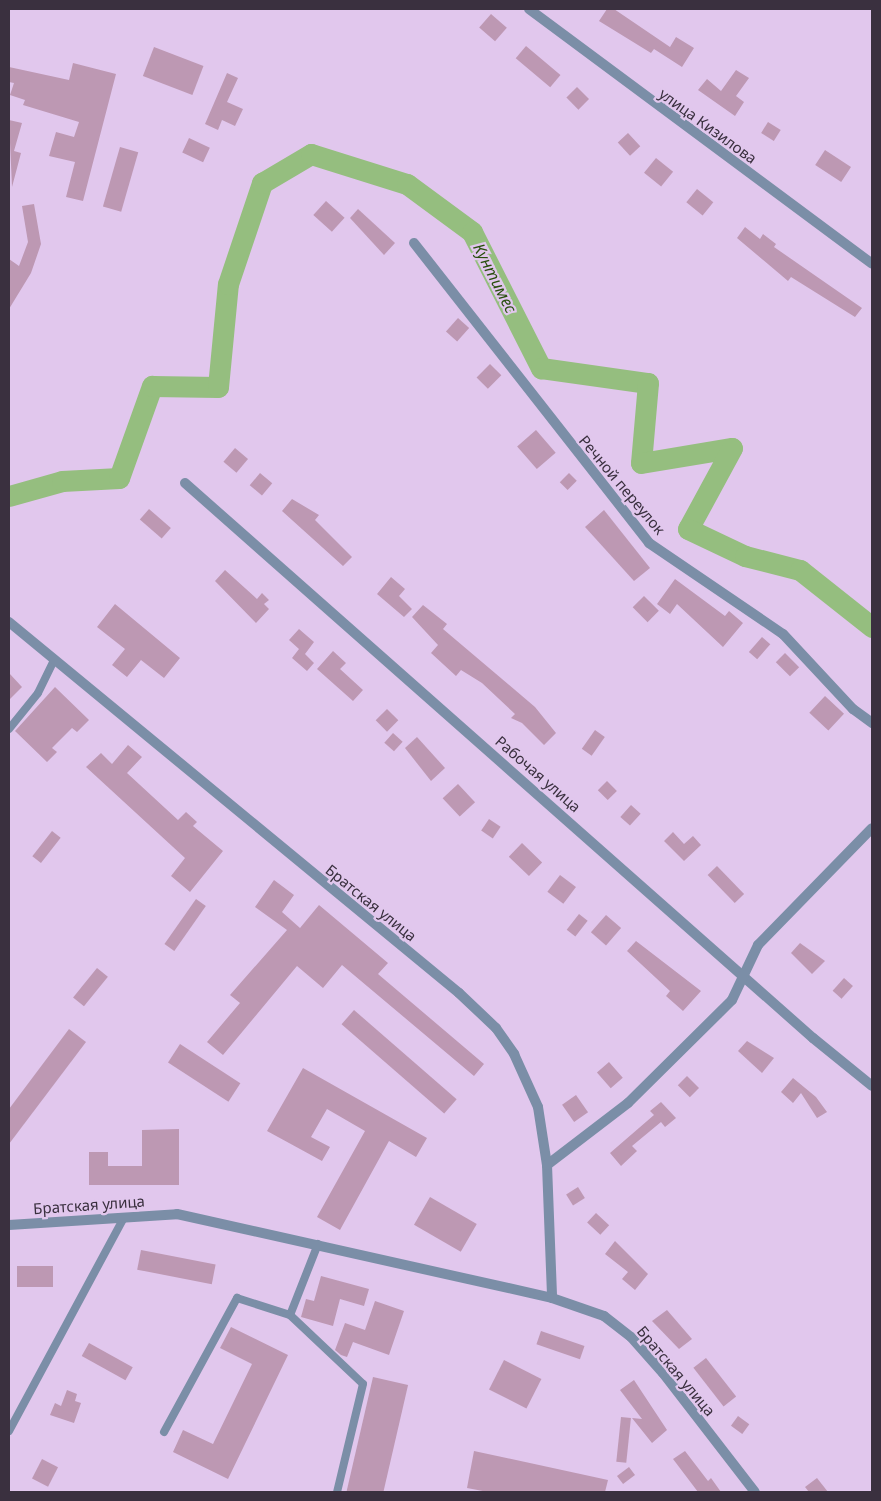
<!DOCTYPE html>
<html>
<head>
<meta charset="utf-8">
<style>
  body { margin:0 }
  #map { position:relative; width:881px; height:1501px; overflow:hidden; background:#e1c7ed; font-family:"Noto Sans",sans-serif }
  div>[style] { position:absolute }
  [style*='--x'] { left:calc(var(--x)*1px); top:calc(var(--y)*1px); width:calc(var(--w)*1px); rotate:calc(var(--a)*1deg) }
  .river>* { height:21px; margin:-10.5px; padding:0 10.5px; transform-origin:10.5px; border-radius:10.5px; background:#95be7f }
  .building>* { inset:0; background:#bd98b3; transform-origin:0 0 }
  .service>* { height:8px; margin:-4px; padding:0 4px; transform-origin:4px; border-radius:4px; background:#7b8ea7 }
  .minor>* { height:10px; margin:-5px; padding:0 5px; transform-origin:5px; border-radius:5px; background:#7b8ea7 }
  span { translate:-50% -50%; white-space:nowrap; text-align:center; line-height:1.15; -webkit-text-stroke:4.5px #e1c7ed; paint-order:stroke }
  .street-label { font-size:15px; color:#3a303f }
  .water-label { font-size:16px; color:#294f0e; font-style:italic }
  .frame { position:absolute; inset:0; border:10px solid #3a303f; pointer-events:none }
</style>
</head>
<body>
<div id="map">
  <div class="river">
    <div style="--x:9;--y:496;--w:55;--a:-15.8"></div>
    <div style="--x:62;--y:481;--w:57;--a:-3"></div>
    <div style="--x:119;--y:478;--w:98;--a:-70.3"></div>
    <div style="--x:152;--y:386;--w:66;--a:0.9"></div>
    <div style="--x:218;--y:387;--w:103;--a:-84.5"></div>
    <div style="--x:228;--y:284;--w:107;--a:-71.4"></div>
    <div style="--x:262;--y:183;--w:57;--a:-30.6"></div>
    <div style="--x:311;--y:154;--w:101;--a:17.4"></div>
    <div style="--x:407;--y:184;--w:81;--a:36.4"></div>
    <div style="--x:472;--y:232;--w:153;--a:63.1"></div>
    <div style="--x:541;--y:368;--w:108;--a:8"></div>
    <div style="--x:648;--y:383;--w:80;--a:95"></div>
    <div style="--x:641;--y:463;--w:92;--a:-9.4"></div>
    <div style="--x:732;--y:448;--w:92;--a:118.5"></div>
    <div style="--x:688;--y:529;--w:63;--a:25.3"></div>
    <div style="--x:745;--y:556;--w:57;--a:14.3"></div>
    <div style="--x:800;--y:570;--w:92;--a:38.4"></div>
  </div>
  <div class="building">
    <div style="clip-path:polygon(607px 9px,614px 9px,670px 47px,676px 37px,694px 48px,682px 67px,654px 49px,651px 53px,599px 21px)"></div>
    <div style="left:491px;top:14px;width:21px;height:18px;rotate:41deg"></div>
    <div style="left:526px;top:46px;width:45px;height:16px;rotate:40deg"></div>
    <div style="left:154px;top:47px;width:53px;height:31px;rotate:21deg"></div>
    <div style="clip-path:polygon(73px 63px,116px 74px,83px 201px,66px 197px,75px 162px,49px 156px,56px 132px,74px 137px,79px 122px,23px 105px,25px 100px,10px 95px,14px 83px,9px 82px,9px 67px,69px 80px)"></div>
    <div style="clip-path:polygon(736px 70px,749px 78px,736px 96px,744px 102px,735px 116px,698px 90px,707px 79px,721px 91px)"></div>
    <div style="clip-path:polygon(227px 73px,238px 78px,227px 102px,243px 109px,235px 126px,222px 120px,218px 130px,205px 124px)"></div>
    <div style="left:577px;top:87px;width:17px;height:15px;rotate:45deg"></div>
    <div style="clip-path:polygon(9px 120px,22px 123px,14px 151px,21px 153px,12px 187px)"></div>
    <div style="left:768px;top:122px;width:15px;height:13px;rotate:32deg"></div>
    <div style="left:628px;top:133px;width:18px;height:14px;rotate:47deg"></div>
    <div style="left:189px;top:138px;width:23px;height:16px;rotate:25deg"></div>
    <div style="left:120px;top:147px;width:19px;height:62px;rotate:16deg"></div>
    <div style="left:825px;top:150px;width:31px;height:18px;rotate:33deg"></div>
    <div style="left:656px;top:158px;width:22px;height:19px;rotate:39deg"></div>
    <div style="left:697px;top:189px;width:21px;height:17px;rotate:39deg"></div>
    <div style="left:326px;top:201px;width:25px;height:19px;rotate:42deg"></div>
    <div style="clip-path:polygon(34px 204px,41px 244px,31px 273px,9px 309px,9px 259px,19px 266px,28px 242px,22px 206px)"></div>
    <div style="clip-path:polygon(358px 209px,395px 243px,384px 255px,350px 218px)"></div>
    <div style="clip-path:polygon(745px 227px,760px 239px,763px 234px,776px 244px,774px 247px,862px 308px,855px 317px,791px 277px,788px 281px,737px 238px)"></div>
    <div style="left:458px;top:318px;width:15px;height:18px;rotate:42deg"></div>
    <div style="left:490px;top:364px;width:16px;height:19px;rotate:45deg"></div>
    <div style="left:536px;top:430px;width:30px;height:25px;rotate:49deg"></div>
    <div style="left:235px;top:448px;width:17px;height:18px;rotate:40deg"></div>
    <div style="left:260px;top:473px;width:16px;height:16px;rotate:40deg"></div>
    <div style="left:569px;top:473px;width:11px;height:13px;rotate:45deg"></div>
    <div style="clip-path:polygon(292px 499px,319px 515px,315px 520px,352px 557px,343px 566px,282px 511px)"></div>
    <div style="left:149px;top:509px;width:29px;height:14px;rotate:41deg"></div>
    <div style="clip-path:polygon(604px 510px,650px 568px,634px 581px,585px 527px)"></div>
    <div style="clip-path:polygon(225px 570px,257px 599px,262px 593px,269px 600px,264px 604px,269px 609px,256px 623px,215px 581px)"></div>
    <div style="clip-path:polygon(391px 577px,405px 589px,399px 596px,412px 609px,404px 617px,377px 594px)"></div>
    <div style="clip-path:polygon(675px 579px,725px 616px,729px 611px,743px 623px,723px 647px,677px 604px,670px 614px,657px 604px)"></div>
    <div style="left:644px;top:596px;width:21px;height:16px;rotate:45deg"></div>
    <div style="clip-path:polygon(115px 604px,180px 658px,164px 678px,141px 660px,127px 677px,112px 665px,125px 649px,97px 627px)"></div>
    <div style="clip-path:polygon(423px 605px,447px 624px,443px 629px,535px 707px,556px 733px,544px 745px,522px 723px,511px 718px,515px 714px,482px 683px,461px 670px,456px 676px,431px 653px,438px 645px,412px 617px)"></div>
    <div style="clip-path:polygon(299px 629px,314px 642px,305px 654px,314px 663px,307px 671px,292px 658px,299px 649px,289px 640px)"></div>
    <div style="left:762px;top:637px;width:11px;height:20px;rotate:41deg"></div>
    <div style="clip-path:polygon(333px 651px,346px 663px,340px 669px,363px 690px,353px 701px,317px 669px)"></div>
    <div style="left:785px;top:653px;width:20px;height:13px;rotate:45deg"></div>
    <div style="clip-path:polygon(9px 673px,22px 687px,9px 700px)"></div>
    <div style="clip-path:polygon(55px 687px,89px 720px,77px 732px,72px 728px,52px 748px,57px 752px,47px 762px,15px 731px)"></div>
    <div style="left:825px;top:696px;width:26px;height:23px;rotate:43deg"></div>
    <div style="left:387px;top:709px;width:16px;height:16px;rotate:45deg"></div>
    <div style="left:595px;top:730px;width:12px;height:23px;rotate:35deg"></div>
    <div style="left:393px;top:733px;width:13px;height:13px;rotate:42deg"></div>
    <div style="clip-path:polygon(417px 737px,445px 768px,431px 781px,405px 748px)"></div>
    <div style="clip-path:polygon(128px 745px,142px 757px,127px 773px,178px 820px,186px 812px,197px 822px,193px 826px,223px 851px,190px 892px,171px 876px,185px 858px,86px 767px,101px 753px,112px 764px)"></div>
    <div style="left:607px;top:781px;width:14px;height:13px;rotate:45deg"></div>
    <div style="left:458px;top:784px;width:25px;height:21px;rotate:47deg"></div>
    <div style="left:631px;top:805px;width:13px;height:16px;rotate:42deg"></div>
    <div style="left:489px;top:819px;width:14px;height:14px;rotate:34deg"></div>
    <div style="left:52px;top:831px;width:11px;height:32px;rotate:38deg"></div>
    <div style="clip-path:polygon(673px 832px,684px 844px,693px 836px,701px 845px,684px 861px,664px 841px)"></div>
    <div style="left:522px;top:843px;width:28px;height:19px;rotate:44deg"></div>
    <div style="left:717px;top:866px;width:39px;height:13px;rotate:46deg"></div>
    <div style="left:560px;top:875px;width:20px;height:21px;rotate:37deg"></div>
    <div style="clip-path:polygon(274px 880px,294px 895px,282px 912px,300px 928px,319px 905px,388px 963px,378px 974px,484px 1064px,474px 1076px,342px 965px,323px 988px,297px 966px,223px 1055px,207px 1042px,240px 1003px,230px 995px,287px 930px,255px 907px)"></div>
    <div style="left:196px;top:899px;width:12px;height:55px;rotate:35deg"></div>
    <div style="left:579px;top:914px;width:11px;height:20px;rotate:38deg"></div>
    <div style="left:606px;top:915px;width:20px;height:23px;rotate:41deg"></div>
    <div style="clip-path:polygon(636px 941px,701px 991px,683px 1011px,666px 996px,670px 991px,627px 951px)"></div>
    <div style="clip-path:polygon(800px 943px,825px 961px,812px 974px,791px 953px)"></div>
    <div style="left:97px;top:968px;width:14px;height:38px;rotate:39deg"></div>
    <div style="left:844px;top:978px;width:12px;height:17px;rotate:42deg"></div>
    <div style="left:354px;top:1010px;width:136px;height:19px;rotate:41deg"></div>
    <div style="clip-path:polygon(69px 1029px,86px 1042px,9px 1144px,9px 1109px)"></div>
    <div style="clip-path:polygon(747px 1041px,774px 1058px,762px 1073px,738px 1051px)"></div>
    <div style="left:180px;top:1044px;width:72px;height:22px;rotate:33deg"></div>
    <div style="left:609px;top:1062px;width:21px;height:16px;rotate:49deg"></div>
    <div style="clip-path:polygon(303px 1068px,427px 1138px,416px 1157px,389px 1141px,340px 1230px,317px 1217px,365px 1131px,327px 1109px,311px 1137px,330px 1147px,322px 1161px,267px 1131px)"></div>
    <div style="left:687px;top:1076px;width:17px;height:13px;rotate:45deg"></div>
    <div style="clip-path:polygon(793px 1078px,816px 1097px,827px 1112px,817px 1118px,801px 1093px,793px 1103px,781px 1092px)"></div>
    <div style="left:576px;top:1095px;width:21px;height:17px;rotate:55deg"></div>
    <div style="clip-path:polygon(661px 1102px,676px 1118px,665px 1127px,661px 1122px,632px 1146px,637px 1151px,621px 1166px,610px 1153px,654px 1115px,650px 1111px)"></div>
    <div style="clip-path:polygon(179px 1129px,179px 1185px,89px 1185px,89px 1152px,108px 1152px,108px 1166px,142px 1166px,142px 1130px)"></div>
    <div style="left:578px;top:1187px;width:13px;height:14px;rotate:58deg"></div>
    <div style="left:430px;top:1197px;width:54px;height:32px;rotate:30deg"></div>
    <div style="left:596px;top:1213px;width:18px;height:13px;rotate:43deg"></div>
    <div style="clip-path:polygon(615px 1241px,648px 1274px,635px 1290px,622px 1279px,628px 1272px,605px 1254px)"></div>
    <div style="left:141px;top:1250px;width:76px;height:20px;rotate:11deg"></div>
    <div style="left:17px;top:1266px;width:36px;height:21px"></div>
    <div style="clip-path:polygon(321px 1276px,369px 1289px,364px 1306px,340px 1299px,333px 1326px,301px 1317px,306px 1299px,314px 1301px)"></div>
    <div style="clip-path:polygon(375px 1301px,404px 1311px,389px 1355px,353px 1342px,347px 1357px,341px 1355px,335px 1350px,345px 1323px,365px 1330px)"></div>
    <div style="clip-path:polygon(667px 1310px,692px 1339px,679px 1349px,652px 1321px)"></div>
    <div style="clip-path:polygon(231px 1327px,288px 1355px,228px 1479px,173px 1452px,183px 1430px,213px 1444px,252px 1364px,220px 1348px)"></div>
    <div style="left:541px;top:1331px;width:46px;height:14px;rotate:19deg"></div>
    <div style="left:89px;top:1343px;width:50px;height:15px;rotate:29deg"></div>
    <div style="left:706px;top:1358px;width:49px;height:16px;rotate:52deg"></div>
    <div style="left:504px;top:1360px;width:42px;height:33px;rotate:27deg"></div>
    <div style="left:373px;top:1377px;width:36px;height:119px;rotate:13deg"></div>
    <div style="clip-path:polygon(634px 1380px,667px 1430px,652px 1443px,632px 1418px,642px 1419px,620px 1390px)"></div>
    <div style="clip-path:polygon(67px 1390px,77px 1394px,75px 1401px,81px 1403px,74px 1423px,50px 1415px,55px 1403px,61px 1406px)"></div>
    <div style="left:738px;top:1416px;width:14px;height:12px;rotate:36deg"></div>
    <div style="left:621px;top:1417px;width:10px;height:45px;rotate:6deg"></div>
    <div style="clip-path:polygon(474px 1451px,608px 1480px,605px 1492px,488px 1492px,467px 1488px)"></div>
    <div style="clip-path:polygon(685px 1451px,708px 1481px,711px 1478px,721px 1492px,698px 1492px,673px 1459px)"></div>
    <div style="left:42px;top:1459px;width:18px;height:22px;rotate:27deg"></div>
    <div style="left:629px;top:1467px;width:10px;height:15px;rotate:53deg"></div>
    <div style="clip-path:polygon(817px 1478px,828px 1492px,809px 1492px,805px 1487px)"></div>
  </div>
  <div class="service">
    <div style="--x:9;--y:729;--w:46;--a:-51.1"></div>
    <div style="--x:38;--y:693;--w:37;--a:-64"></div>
    <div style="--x:318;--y:1244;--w:76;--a:111.5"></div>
    <div style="--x:290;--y:1315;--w:100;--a:43.4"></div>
    <div style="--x:363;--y:1384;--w:111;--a:103.5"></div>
    <div style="--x:9;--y:1431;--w:241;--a:-61.7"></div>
    <div style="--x:164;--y:1432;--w:153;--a:-61.4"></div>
    <div style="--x:237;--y:1298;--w:56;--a:17.8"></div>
  </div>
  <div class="minor">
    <div style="--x:529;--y:9;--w:427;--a:36.6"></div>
    <div style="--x:414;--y:243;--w:381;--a:51.9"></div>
    <div style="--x:649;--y:543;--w:162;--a:34.2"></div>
    <div style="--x:783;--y:634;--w:103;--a:47"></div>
    <div style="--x:853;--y:709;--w:24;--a:36"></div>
    <div style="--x:185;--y:483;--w:838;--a:41.47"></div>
    <div style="--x:813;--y:1038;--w:76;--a:39.1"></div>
    <div style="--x:9;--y:622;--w:583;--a:39.5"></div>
    <div style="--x:459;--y:993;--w:51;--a:43.4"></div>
    <div style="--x:496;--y:1028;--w:32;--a:55"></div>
    <div style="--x:514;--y:1054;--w:58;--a:65.6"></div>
    <div style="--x:538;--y:1107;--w:59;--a:81.2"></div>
    <div style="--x:547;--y:1165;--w:133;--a:87.8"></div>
    <div style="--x:547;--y:1165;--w:102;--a:-37.4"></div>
    <div style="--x:628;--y:1103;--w:146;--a:-44.7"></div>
    <div style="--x:732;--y:1000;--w:61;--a:-64.7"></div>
    <div style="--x:758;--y:945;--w:163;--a:-45.7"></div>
    <div style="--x:9;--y:1225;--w:168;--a:-3.7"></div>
    <div style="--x:177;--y:1214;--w:384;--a:12.6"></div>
    <div style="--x:552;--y:1298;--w:55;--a:19.1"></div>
    <div style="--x:604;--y:1316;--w:34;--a:38"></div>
    <div style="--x:631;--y:1337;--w:48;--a:48.4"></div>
    <div style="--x:663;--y:1373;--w:150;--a:52.3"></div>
  </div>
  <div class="street-label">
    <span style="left:708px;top:126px;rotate:36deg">улица Кизилова</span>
    <span style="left:622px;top:485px;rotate:50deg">Речной переулок</span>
    <span style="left:538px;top:774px;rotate:41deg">Рабочая улица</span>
    <span style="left:371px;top:903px;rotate:39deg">Братская улица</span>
    <span style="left:89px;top:1205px;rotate:-4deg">Братская улица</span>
    <span style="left:676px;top:1371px;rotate:50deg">Братская улица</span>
  </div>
  <div class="water-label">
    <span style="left:495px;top:278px;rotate:63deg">Кунтимес</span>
  </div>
  <div class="frame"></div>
</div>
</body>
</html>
